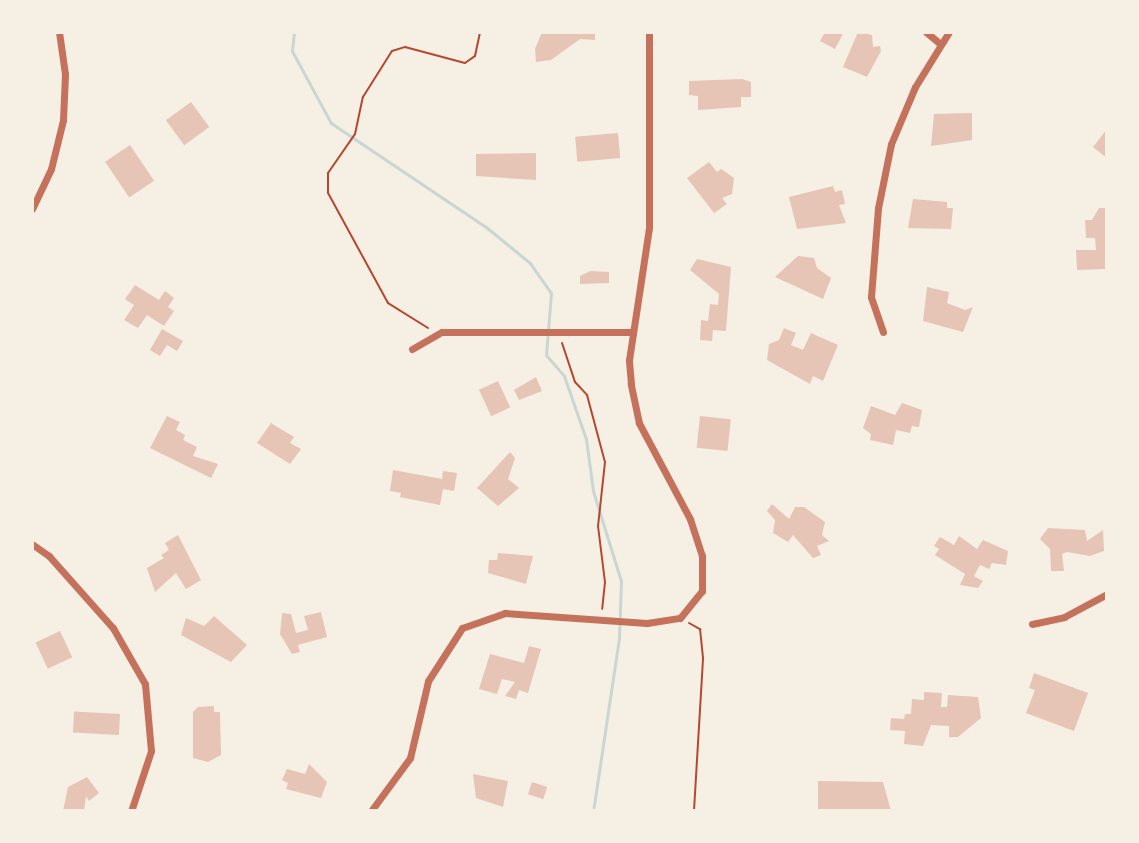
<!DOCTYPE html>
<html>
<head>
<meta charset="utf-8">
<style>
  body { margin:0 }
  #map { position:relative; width:1139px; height:843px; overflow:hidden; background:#f6efe4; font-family:Poppins,sans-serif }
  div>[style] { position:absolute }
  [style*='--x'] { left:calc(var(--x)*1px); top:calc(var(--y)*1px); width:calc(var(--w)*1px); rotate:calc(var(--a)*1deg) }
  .stream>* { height:3px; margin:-1.5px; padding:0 1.5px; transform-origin:1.5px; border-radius:1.5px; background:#c9d6d2 }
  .building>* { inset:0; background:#e6c5b7; transform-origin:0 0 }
  .path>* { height:2px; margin:-1px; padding:0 1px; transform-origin:1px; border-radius:1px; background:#b5482f }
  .minor>* { height:7px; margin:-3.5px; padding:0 3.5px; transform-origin:3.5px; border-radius:3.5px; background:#c5725c }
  span { translate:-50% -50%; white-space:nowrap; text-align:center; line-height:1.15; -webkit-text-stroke:7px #f6efe4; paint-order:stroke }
  .frame { position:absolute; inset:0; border:34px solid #f6efe4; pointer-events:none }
</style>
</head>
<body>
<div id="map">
  <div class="stream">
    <div style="--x:294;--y:32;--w:19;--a:96"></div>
    <div style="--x:292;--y:51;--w:82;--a:61.6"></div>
    <div style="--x:331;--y:123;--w:187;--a:33.9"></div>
    <div style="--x:486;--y:227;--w:57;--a:39.3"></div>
    <div style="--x:530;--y:263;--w:37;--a:55"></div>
    <div style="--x:551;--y:293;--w:62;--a:94.6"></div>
    <div style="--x:546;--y:355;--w:28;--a:49"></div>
    <div style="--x:564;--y:376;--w:67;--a:70.8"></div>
    <div style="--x:586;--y:439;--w:52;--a:82.3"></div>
    <div style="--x:593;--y:491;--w:94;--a:72.7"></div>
    <div style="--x:621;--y:581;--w:57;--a:92"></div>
    <div style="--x:619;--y:638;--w:175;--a:98.5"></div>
  </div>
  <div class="building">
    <div style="clip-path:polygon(542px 32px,595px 32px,595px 40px,580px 39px,551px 60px,536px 62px,535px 49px)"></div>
    <div style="clip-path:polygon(825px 32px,844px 32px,835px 49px,820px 41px)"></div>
    <div style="clip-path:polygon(858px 32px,872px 35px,873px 47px,880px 46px,881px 51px,867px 77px,843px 67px)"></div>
    <div style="clip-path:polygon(742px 79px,751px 82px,751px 97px,741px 97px,741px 107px,698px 110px,698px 96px,689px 95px,689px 81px)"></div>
    <div style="left:191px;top:102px;width:31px;height:31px;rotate:54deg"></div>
    <div style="clip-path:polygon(972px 113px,972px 140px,931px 146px,934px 114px)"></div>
    <div style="clip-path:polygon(1107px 129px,1107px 158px,1093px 147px)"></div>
    <div style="left:618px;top:133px;width:25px;height:43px;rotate:85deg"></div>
    <div style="left:130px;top:145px;width:43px;height:30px;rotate:56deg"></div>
    <div style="clip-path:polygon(536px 153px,536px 180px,476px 176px,476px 154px)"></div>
    <div style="clip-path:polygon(709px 162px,717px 172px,721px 169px,734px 178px,732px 194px,722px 198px,727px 204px,714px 213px,687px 178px)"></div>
    <div style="clip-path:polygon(833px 186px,835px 192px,842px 190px,845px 204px,839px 205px,846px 223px,797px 229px,789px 197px)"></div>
    <div style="clip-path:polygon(913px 199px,947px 202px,947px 208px,953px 208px,951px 229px,908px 228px)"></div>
    <div style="clip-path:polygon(1099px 208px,1107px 208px,1107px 269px,1077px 270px,1076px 250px,1096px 250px,1095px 238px,1086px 238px,1085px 220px,1092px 220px)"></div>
    <div style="clip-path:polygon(798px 256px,814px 258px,817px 268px,831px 278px,823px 299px,775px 277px)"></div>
    <div style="clip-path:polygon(697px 259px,731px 267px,726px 331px,713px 330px,712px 341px,700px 340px,701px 320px,708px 321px,710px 304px,718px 305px,719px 294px,690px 270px)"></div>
    <div style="clip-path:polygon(590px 271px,609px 272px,609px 283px,580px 284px,580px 276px)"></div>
    <div style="clip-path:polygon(135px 285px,159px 300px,165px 291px,174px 298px,168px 307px,174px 311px,164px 326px,147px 315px,138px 328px,124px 320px,134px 305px,125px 299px)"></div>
    <div style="clip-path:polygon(927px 287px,949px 292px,947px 303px,965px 310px,973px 307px,963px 332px,923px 321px)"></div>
    <div style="clip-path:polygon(784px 328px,796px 333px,791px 345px,803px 350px,811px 333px,838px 345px,823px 381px,813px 376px,810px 384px,767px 360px,769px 344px,779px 340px)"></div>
    <div style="clip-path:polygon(162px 329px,183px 341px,177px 351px,167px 345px,160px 356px,150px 350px)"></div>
    <div style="clip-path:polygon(536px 377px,542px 391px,519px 400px,514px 390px)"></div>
    <div style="left:498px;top:381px;width:29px;height:21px;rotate:65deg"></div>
    <div style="clip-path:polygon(902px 403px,922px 410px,919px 427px,912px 426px,910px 433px,896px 430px,893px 445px,870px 440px,871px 434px,863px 428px,871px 406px,895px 415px)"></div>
    <div style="clip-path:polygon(167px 416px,180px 422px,176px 430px,185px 435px,183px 440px,197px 447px,193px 456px,218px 464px,211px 478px,150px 448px)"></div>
    <div style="left:700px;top:416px;width:31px;height:32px;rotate:6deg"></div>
    <div style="clip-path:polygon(271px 423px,294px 437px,290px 443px,301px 449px,290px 464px,257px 443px)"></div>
    <div style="clip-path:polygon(510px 452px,515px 458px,508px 479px,519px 488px,498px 506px,477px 488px)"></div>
    <div style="clip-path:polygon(393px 470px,442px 479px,443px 471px,457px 473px,454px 491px,443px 489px,440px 505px,400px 497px,401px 493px,390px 491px)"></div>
    <div style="clip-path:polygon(772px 504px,789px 519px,795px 507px,804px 507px,825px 522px,822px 535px,829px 541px,817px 546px,821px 555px,813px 558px,793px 535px,788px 542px,773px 533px,775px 520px,767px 511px)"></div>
    <div style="clip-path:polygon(1048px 528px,1085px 530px,1087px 541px,1103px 530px,1104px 551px,1090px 556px,1067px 552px,1062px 554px,1064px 571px,1051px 571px,1050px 549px,1040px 539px)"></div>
    <div style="clip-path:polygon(178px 535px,201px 580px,186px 589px,176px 573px,155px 592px,147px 568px,164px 558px,161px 555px,169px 550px,165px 543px)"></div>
    <div style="clip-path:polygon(959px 536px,977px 549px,983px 540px,1008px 551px,1006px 565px,992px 563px,989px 569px,980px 565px,974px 576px,983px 581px,978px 588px,960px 585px,965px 574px,935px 555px,939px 549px,934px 546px,940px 537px,954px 545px)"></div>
    <div style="clip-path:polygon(498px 553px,533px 556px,526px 584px,488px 573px,489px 560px,497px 560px)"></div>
    <div style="clip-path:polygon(321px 612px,327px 637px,298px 645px,300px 652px,292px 654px,280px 634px,282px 613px,291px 614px,296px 633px,308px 630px,304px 616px)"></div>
    <div style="clip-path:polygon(214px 616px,247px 645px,231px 662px,181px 635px,186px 618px,204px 626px)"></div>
    <div style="left:60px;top:631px;width:29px;height:27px;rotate:65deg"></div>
    <div style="clip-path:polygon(529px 646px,541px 649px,528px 693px,519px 690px,516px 699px,505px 696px,515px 682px,502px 679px,497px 694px,479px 689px,490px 654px,524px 663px)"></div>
    <div style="clip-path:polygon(1034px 673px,1088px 693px,1074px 731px,1026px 713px,1035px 690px,1029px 688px)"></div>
    <div style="clip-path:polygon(924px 692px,942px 693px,941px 707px,947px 707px,948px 695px,978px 697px,981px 718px,958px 737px,949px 737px,949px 726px,931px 725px,923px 746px,904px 744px,905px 731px,890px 730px,891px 718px,904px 719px,905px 714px,911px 714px,912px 699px,924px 700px)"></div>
    <div style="clip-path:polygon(214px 706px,214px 712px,220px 712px,221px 755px,208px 762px,193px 758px,193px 712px,198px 707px)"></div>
    <div style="left:120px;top:714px;width:21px;height:46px;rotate:93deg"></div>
    <div style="clip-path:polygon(309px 764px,327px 782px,321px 798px,286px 789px,288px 783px,282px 780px,287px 769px,305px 774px)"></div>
    <div style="clip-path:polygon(473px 774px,508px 781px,503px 807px,476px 798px)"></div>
    <div style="clip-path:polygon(87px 777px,99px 793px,89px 801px,86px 796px,84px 811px,63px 811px,68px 787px)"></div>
    <div style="clip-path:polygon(818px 781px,883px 782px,891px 811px,818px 811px)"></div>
    <div style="left:532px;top:782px;width:16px;height:13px;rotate:18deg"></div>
  </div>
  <div class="path">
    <div style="--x:428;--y:328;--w:47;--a:-148"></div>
    <div style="--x:388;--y:303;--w:125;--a:-118.6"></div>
    <div style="--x:328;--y:193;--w:20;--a:-90"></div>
    <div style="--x:328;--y:173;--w:47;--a:-55.3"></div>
    <div style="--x:355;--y:134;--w:38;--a:-78"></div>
    <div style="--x:363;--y:97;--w:54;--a:-57.8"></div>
    <div style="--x:392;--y:51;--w:14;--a:-17"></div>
    <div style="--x:405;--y:47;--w:62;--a:14.9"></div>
    <div style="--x:465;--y:63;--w:12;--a:-35"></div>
    <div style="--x:475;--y:56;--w:25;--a:-78"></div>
    <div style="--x:562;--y:343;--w:41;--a:71.6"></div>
    <div style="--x:575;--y:382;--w:18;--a:47"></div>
    <div style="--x:587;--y:395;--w:69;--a:75"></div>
    <div style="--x:605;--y:462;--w:64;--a:96.2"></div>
    <div style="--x:598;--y:526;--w:56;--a:82.9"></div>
    <div style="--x:605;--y:582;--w:27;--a:96"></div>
    <div style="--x:689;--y:623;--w:13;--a:29"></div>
    <div style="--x:700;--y:629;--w:30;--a:84"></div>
    <div style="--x:703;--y:659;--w:152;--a:93.4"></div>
  </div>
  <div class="minor">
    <div style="--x:926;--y:32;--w:16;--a:40"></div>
    <div style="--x:32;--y:209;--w:44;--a:-64.6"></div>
    <div style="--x:51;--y:169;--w:50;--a:-76.2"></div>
    <div style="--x:63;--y:120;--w:46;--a:-87.5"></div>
    <div style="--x:65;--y:74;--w:42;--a:-98.1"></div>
    <div style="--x:883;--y:332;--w:37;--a:-109"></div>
    <div style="--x:871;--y:297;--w:89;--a:-85.5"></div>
    <div style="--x:878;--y:208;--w:65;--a:-78.5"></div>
    <div style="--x:891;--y:144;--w:62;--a:-67.2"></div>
    <div style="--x:915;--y:87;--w:65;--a:-58.3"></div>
    <div style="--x:412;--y:349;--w:34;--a:-30"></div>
    <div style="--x:442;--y:332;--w:191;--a:0"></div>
    <div style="--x:32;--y:544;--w:21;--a:35"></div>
    <div style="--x:49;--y:556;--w:96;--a:48.4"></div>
    <div style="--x:113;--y:628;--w:64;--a:60.3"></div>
    <div style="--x:145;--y:684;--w:67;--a:84.9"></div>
    <div style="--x:151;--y:751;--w:63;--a:108.4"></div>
    <div style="--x:1032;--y:624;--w:33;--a:-12"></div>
    <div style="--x:1064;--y:617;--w:49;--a:-28.1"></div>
    <div style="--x:371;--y:811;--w:66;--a:-53.7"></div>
    <div style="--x:410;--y:758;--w:79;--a:-76.8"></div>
    <div style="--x:428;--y:681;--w:63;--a:-57.3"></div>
    <div style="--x:462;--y:628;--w:46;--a:-19.2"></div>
    <div style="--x:505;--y:613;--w:142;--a:4"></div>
    <div style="--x:647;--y:623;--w:33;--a:-9"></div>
    <div style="--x:680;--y:618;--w:35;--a:-51"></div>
    <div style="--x:702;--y:591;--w:35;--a:-90"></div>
    <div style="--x:702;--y:556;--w:39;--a:-108"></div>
    <div style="--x:690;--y:519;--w:109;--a:-118"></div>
    <div style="--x:639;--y:423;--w:40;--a:-102"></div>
    <div style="--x:631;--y:384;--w:24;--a:-95"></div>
    <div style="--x:629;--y:360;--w:134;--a:-81.4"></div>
    <div style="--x:649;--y:227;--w:195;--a:-90"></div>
  </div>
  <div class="frame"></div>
</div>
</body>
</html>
